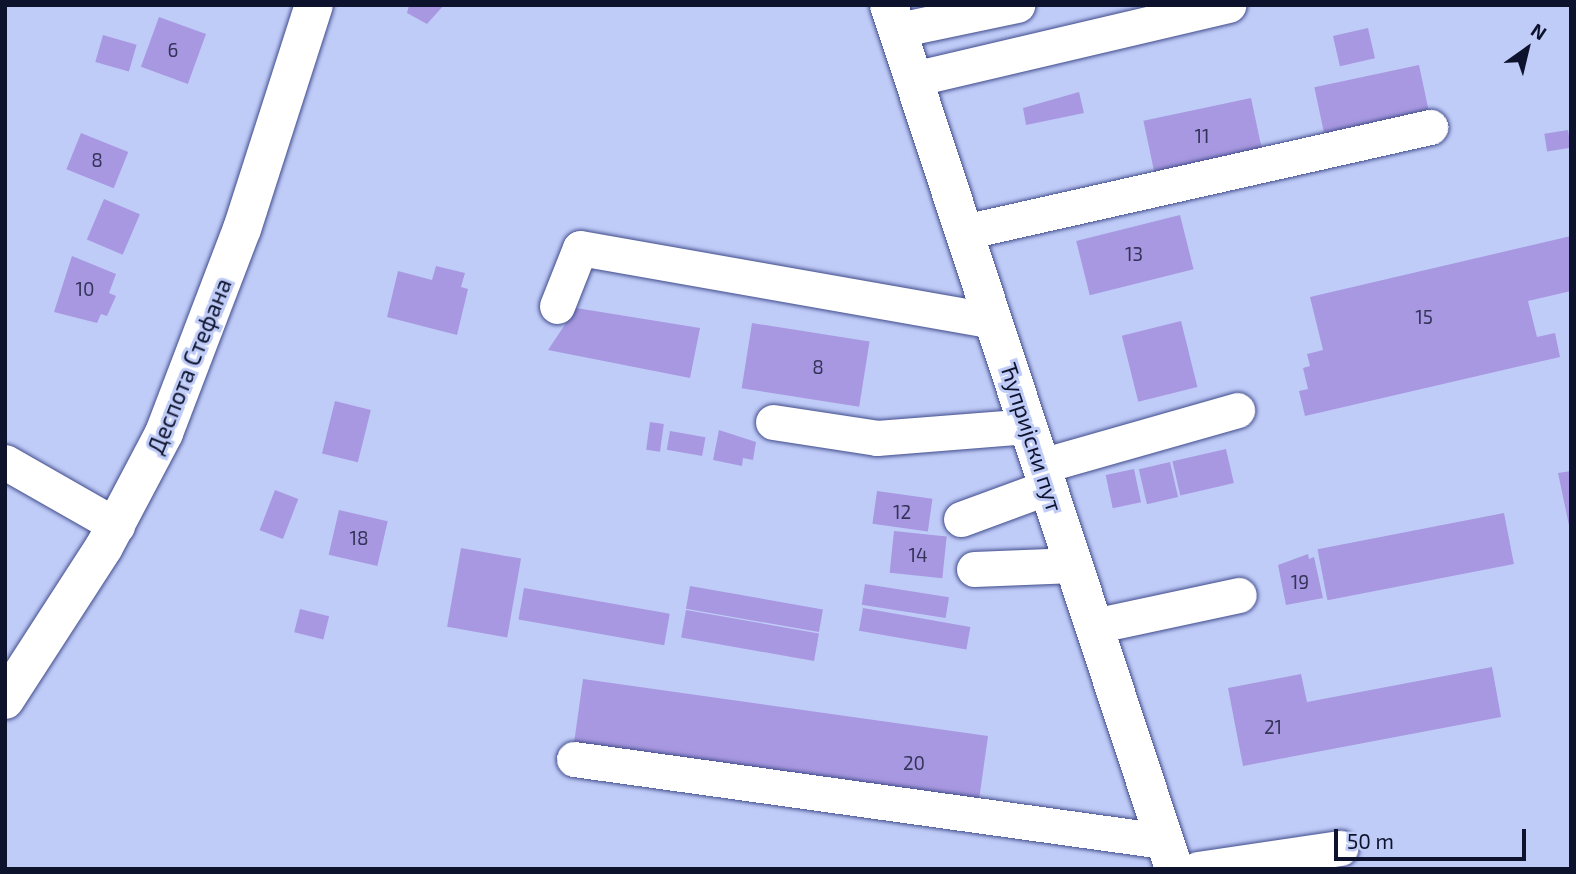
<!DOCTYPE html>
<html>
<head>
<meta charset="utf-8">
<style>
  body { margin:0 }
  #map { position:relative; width:1576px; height:874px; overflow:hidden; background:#c0ccf8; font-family:"Exo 2",sans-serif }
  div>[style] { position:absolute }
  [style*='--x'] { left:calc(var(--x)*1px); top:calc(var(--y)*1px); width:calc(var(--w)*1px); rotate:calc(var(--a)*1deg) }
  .building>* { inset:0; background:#a898e1; transform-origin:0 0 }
  .roads { filter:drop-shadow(0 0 2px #404c8b) drop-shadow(0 0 2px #404c8b) }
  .minor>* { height:35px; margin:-17.5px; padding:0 17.5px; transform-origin:17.5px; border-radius:17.5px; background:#fff }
  .major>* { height:38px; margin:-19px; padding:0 19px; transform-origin:19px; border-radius:19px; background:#fff }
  span { translate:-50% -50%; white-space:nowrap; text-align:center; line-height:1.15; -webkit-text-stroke:6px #c0ccf8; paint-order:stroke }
  .number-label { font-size:19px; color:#34345a }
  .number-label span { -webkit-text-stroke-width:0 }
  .street-label { font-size:23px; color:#0e132d }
  .frame { position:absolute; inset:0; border:7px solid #0e132d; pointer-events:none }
  .north { position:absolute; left:1492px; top:14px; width:70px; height:70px; -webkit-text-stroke:5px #c0ccf8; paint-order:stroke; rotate:34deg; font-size:19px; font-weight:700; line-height:28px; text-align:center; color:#0e132d }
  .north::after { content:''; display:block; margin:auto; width:24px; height:32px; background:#0e132d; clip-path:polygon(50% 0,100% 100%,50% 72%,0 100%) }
  .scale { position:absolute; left:1334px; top:829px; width:192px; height:32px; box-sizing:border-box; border:4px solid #0e132d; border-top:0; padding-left:9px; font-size:21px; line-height:24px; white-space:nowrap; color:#0e132d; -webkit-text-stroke:5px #c0ccf8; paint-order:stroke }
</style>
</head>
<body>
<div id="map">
  <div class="building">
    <div style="clip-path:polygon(409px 5px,444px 5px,427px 24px,407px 13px)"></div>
    <div style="left:159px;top:17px;width:50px;height:53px;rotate:20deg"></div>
    <div style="left:1368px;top:28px;width:31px;height:36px;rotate:77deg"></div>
    <div style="left:103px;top:35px;width:35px;height:28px;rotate:16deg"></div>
    <div style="left:1419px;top:65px;width:49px;height:107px;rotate:78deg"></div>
    <div style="clip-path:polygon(1079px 92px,1084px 113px,1026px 125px,1023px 108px)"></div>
    <div style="left:1251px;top:98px;width:55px;height:110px;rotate:78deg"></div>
    <div style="left:1568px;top:130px;width:18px;height:24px;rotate:81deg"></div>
    <div style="left:81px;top:133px;width:51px;height:39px;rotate:22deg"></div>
    <div style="left:104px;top:199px;width:39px;height:44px;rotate:23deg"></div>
    <div style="left:1180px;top:215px;width:56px;height:107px;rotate:76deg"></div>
    <div style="clip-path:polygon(1571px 236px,1571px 291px,1528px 301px,1537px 337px,1555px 333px,1560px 357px,1305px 416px,1299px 391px,1308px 389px,1303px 368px,1310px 366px,1307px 354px,1323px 350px,1310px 297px)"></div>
    <div style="clip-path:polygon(72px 256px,116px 274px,109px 293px,116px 296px,107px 316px,101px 314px,97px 323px,54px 312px)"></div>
    <div style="clip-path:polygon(436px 266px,465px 273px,461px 287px,468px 289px,457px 335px,387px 317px,398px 271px,432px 280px)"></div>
    <div style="clip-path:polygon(576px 308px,700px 328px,690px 378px,548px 350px)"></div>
    <div style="left:1181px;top:321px;width:68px;height:61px;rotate:76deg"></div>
    <div style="left:752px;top:323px;width:119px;height:66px;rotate:9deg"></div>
    <div style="left:335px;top:401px;width:37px;height:54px;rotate:14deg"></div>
    <div style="left:650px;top:422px;width:14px;height:28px;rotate:8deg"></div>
    <div style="clip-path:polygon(719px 430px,756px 442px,753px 460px,743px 458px,742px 466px,713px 460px)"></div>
    <div style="left:670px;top:431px;width:36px;height:19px;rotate:10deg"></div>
    <div style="left:1226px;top:449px;width:35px;height:55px;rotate:77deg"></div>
    <div style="left:1170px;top:462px;width:36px;height:32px;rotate:77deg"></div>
    <div style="left:1134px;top:469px;width:34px;height:29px;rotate:78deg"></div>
    <div style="clip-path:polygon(1571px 471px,1571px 530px,1570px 530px,1558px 473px)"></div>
    <div style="left:275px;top:490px;width:25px;height:43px;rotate:21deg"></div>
    <div style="left:877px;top:491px;width:56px;height:33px;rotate:8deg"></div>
    <div style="left:339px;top:510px;width:50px;height:46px;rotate:13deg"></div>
    <div style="left:1504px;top:513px;width:52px;height:190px;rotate:79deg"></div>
    <div style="left:894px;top:531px;width:53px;height:42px;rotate:6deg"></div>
    <div style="left:461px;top:548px;width:61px;height:80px;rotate:10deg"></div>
    <div style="clip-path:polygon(1308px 554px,1309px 559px,1314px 557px,1323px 598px,1286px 605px,1278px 565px)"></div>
    <div style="left:865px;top:584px;width:85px;height:21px;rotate:9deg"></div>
    <div style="left:690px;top:586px;width:135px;height:23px;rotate:10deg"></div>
    <div style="left:524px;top:588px;width:148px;height:32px;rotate:10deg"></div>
    <div style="left:863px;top:608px;width:109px;height:23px;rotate:10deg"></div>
    <div style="left:300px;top:609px;width:30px;height:24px;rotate:14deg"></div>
    <div style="left:686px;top:610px;width:135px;height:28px;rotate:10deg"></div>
    <div style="clip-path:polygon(1492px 667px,1501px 717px,1243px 766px,1228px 688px,1301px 674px,1307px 702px)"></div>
    <div style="left:583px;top:679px;width:409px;height:68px;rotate:8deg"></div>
  </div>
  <div class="roads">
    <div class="minor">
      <div style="--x:898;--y:30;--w:122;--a:-11.9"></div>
      <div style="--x:913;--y:79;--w:324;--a:-13.2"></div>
      <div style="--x:964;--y:232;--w:478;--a:-12.7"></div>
      <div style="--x:557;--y:306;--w:62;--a:-68.4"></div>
      <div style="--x:580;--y:248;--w:419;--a:10"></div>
      <div style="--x:773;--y:422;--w:105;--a:8.7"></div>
      <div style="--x:877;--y:438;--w:151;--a:-4.5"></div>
      <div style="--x:5;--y:462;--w:129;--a:29.7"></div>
      <div style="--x:1041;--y:466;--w:204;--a:-15.9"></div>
      <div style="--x:961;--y:519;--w:93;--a:-20.2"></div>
      <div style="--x:974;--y:569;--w:100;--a:-2.3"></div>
      <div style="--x:1094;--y:626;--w:148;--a:-12.1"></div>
      <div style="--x:574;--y:759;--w:595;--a:7.93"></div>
      <div style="--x:1198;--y:869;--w:144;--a:-8.4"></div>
    </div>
    <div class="major">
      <div style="--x:889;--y:5;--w:910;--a:71.74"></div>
      <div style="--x:5;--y:700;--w:182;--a:-57.1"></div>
      <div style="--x:104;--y:547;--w:129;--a:-62.2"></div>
      <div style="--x:164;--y:433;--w:218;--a:-69.1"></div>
      <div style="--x:242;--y:229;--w:235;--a:-72.2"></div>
    </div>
  </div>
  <div class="number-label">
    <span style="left:173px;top:50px">6</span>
    <span style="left:1202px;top:136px">11</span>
    <span style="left:97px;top:160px">8</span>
    <span style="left:1134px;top:254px">13</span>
    <span style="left:85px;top:289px">10</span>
    <span style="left:1424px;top:317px">15</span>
    <span style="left:818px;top:367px">8</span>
    <span style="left:902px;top:512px">12</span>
    <span style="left:359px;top:538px">18</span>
    <span style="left:918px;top:555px">14</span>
    <span style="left:1300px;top:582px">19</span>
    <span style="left:1273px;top:727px">21</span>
    <span style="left:914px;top:763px">20</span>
  </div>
  <div class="street-label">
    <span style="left:189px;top:366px;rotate:-68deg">Деспота Стефана</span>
    <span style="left:1032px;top:437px;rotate:72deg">Ћупријски пут</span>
  </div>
  <div class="frame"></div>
  <div class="north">N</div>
  <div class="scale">50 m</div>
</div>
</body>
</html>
